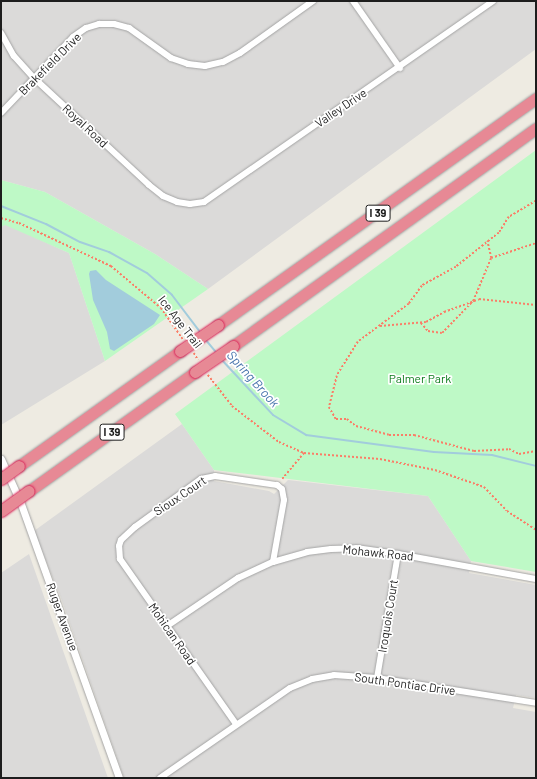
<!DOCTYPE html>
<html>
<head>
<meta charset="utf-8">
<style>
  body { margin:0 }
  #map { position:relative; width:537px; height:779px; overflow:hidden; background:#eeebe2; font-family:Barlow,sans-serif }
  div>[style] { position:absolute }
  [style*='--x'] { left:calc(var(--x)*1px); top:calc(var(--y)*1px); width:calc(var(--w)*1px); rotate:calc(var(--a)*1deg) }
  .residential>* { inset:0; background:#dbdad9 }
  .park>* { inset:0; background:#bef9c6 }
  .water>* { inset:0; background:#a2ccdc }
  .stream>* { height:2px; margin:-1px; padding:0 1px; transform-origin:1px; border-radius:1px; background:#a2ccdc }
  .path>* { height:1.5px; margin-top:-0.75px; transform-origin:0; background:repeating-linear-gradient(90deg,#fa7e67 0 2px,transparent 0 4px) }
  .roads { filter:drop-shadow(0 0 1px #a4a4a4) drop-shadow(0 0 1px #a4a4a4) }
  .minor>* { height:6px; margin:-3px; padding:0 3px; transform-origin:3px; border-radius:3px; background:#fff }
  .tertiary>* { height:7px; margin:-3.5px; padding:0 3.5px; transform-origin:3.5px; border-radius:3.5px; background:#fff }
  .motorway>* { height:11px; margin:-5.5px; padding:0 5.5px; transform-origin:5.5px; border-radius:5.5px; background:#e78995 }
  .bridges { filter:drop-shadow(0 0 1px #d82357) drop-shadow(0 0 1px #d82357) }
  .motorway-bridge>* { height:11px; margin:-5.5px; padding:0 5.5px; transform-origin:5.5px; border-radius:5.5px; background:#e78995 }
  span { translate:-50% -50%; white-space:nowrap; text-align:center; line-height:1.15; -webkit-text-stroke:3.5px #fff; paint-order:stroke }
  .shield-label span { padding:1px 3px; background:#fff; border:1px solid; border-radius:3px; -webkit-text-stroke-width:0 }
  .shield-label { font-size:11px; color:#1d1d1d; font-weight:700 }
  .street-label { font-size:12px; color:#1d1d1d }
  .park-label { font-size:12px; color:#0b7b1a }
  .water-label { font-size:13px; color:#4975ac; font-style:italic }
  .frame { position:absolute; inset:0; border:2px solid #1d1d1d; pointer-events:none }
</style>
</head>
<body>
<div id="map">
  <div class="residential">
    <div style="clip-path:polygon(1px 1px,536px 1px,536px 49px,208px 289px,155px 254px,45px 192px,1px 180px)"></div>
    <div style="clip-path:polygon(5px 224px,69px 253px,105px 361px,1px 425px,1px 227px)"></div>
    <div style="clip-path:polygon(182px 424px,214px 470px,214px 481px,269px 491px,274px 494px,288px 480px,428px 496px,471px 561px,469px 573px,536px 585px,536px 698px,516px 695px,513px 708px,536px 712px,536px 778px,124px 778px,61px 598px,34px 531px)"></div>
    <div style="clip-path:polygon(29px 554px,36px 574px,108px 778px,1px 778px,1px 573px)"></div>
  </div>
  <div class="park">
    <div style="clip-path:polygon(536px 150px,536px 572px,471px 561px,428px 496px,214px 470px,175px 414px)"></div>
    <div style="clip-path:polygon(1px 180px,45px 192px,155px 254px,208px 289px,105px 361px,69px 253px,5px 225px,1px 227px)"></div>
  </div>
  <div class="water">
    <div style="clip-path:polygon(96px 270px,106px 280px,160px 315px,154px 324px,114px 351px,110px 349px,107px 332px,93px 300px,89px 274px,90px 271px)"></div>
  </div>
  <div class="stream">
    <div style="--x:1;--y:206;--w:48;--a:21.8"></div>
    <div style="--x:46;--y:224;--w:38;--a:28"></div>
    <div style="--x:80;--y:242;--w:31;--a:19"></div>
    <div style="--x:109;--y:252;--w:43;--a:28.9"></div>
    <div style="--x:147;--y:273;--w:33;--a:41"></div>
    <div style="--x:172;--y:295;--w:46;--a:52.9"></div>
    <div style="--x:205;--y:339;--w:17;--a:50"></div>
    <div style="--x:221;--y:359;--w:76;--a:47.1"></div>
    <div style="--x:273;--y:415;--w:39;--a:31"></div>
    <div style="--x:306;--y:435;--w:129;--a:7.6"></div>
    <div style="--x:434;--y:452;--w:58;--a:3"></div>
    <div style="--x:492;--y:455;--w:45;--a:14"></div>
  </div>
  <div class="path">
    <div style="--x:536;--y:201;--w:31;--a:149"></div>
    <div style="--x:509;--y:217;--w:19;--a:122"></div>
    <div style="--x:499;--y:233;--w:55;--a:141.7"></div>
    <div style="--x:456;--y:267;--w:39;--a:151"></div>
    <div style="--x:422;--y:286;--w:22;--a:126"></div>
    <div style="--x:409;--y:304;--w:64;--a:143.3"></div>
    <div style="--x:358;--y:342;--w:40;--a:122"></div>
    <div style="--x:337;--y:376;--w:32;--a:104"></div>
    <div style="--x:329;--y:407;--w:14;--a:60"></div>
    <div style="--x:336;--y:419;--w:11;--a:0"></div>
    <div style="--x:347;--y:419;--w:11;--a:38"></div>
    <div style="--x:356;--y:426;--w:34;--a:15"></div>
    <div style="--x:389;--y:435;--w:25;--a:0"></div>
    <div style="--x:414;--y:435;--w:62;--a:14.9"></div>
    <div style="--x:474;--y:451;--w:35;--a:-3"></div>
    <div style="--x:509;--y:449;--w:11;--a:27"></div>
    <div style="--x:519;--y:454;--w:17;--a:-10"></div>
    <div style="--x:1;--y:218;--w:19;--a:16"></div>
    <div style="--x:19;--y:223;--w:102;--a:25.1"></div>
    <div style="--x:111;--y:266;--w:65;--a:40"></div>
    <div style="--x:161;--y:308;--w:38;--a:55"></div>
    <div style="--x:491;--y:258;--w:47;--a:-18.4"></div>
    <div style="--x:421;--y:323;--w:11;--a:49"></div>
    <div style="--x:428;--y:331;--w:14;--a:8"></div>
    <div style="--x:442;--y:333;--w:45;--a:-45.9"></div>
    <div style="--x:473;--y:301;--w:47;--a:-67.3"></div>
    <div style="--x:491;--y:258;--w:17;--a:-103"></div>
    <div style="--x:380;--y:326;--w:46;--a:-5"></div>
    <div style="--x:426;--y:322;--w:21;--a:-29"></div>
    <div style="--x:444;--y:312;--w:37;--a:-20"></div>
    <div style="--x:479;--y:299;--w:57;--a:6"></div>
    <div style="--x:194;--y:353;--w:8;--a:60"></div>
    <div style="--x:208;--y:375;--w:39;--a:52"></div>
    <div style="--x:232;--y:406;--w:59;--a:37.5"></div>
    <div style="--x:279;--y:442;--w:27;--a:24"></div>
    <div style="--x:304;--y:453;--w:76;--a:4.5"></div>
    <div style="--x:380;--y:459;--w:56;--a:11.3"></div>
    <div style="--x:435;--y:470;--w:52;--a:19.1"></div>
    <div style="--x:484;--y:487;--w:33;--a:46"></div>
    <div style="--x:507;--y:511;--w:35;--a:33"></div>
    <div style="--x:282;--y:479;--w:34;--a:-50"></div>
  </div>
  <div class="roads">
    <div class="minor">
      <div style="--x:353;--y:1;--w:82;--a:55"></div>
      <div style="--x:1;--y:33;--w:26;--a:61"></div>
      <div style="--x:14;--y:56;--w:30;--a:48"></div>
      <div style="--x:34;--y:78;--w:157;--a:42.9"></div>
      <div style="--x:149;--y:185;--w:18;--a:38"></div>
      <div style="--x:163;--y:196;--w:15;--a:23"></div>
      <div style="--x:177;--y:202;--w:13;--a:9"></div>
      <div style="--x:190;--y:204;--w:14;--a:-8"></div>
      <div style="--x:204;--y:202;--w:352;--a:-34.8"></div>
      <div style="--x:1;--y:113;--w:105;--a:-46.5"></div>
      <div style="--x:73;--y:37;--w:16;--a:-35"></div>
      <div style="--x:86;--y:28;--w:14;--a:-17"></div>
      <div style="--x:99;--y:24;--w:15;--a:0"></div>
      <div style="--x:114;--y:24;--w:16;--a:15"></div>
      <div style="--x:129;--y:28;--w:52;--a:35.5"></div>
      <div style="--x:171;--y:58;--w:18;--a:19"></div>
      <div style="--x:188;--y:64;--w:17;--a:7"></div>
      <div style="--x:205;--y:66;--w:18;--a:-13"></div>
      <div style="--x:223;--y:62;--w:19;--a:-28"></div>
      <div style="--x:240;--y:53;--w:90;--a:-35.5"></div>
      <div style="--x:167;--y:626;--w:86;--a:-34.1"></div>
      <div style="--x:238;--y:578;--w:38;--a:-25"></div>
      <div style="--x:273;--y:562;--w:35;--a:-16"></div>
      <div style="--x:307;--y:552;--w:24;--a:-7"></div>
      <div style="--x:331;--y:549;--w:25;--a:-2"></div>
      <div style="--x:356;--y:548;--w:42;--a:8.1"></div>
      <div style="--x:398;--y:554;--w:140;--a:10.3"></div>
      <div style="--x:377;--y:678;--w:126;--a:-80.4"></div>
      <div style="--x:236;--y:724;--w:202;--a:-125.1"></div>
      <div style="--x:120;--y:559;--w:13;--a:-94"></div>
      <div style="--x:119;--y:546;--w:6;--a:-72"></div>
      <div style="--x:121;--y:540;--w:19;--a:-43"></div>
      <div style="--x:135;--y:527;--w:82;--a:-36"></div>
      <div style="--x:201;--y:479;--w:14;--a:-12"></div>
      <div style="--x:215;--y:476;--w:63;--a:8.3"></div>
      <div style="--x:277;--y:485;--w:6;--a:39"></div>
      <div style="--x:282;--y:489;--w:11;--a:80"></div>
      <div style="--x:284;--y:500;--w:63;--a:100.1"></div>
      <div style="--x:160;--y:778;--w:158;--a:-34.7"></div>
      <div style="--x:290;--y:688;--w:24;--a:-22"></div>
      <div style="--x:312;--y:679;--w:22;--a:-10"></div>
      <div style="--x:334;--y:675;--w:43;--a:4"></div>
      <div style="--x:377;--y:678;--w:161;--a:8.9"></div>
    </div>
    <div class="tertiary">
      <div style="--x:1;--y:459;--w:49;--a:66"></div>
      <div style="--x:21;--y:504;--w:291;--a:70.3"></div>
    </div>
    <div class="motorway">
      <div style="--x:218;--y:325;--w:391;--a:-35.5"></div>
      <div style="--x:233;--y:346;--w:373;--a:-35.7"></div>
      <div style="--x:19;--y:466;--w:198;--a:-35.5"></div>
      <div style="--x:29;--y:491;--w:204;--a:-35.6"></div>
    </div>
  </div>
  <div class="bridges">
    <div class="motorway-bridge">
      <div style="--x:180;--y:351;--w:46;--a:-34.4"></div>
      <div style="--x:195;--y:372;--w:46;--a:-34.4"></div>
      <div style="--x:1;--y:479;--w:22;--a:-36"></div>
      <div style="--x:1;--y:511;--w:34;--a:-36"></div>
    </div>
  </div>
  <div class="shield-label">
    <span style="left:378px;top:213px">I 39</span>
    <span style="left:112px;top:432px">I 39</span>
  </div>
  <div class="street-label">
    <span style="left:50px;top:64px;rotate:-45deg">Brakefield Drive</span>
    <span style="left:341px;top:108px;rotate:-34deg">Valley Drive</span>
    <span style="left:85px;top:126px;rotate:43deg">Royal Road</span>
    <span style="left:180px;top:322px;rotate:52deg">Ice Age Trail</span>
    <span style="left:180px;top:496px;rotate:-34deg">Sioux Court</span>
    <span style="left:378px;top:553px;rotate:6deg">Mohawk Road</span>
    <span style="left:388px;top:616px;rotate:-81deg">Iroquois Court</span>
    <span style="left:62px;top:617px;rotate:70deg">Ruger Avenue</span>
    <span style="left:172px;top:634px;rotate:55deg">Mohican Road</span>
    <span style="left:405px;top:684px;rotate:8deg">South Pontiac Drive</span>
  </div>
  <div class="park-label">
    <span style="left:420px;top:379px">Palmer Park</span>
  </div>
  <div class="water-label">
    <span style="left:253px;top:379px;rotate:48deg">Spring Brook</span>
  </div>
  <div class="frame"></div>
</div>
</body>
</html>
